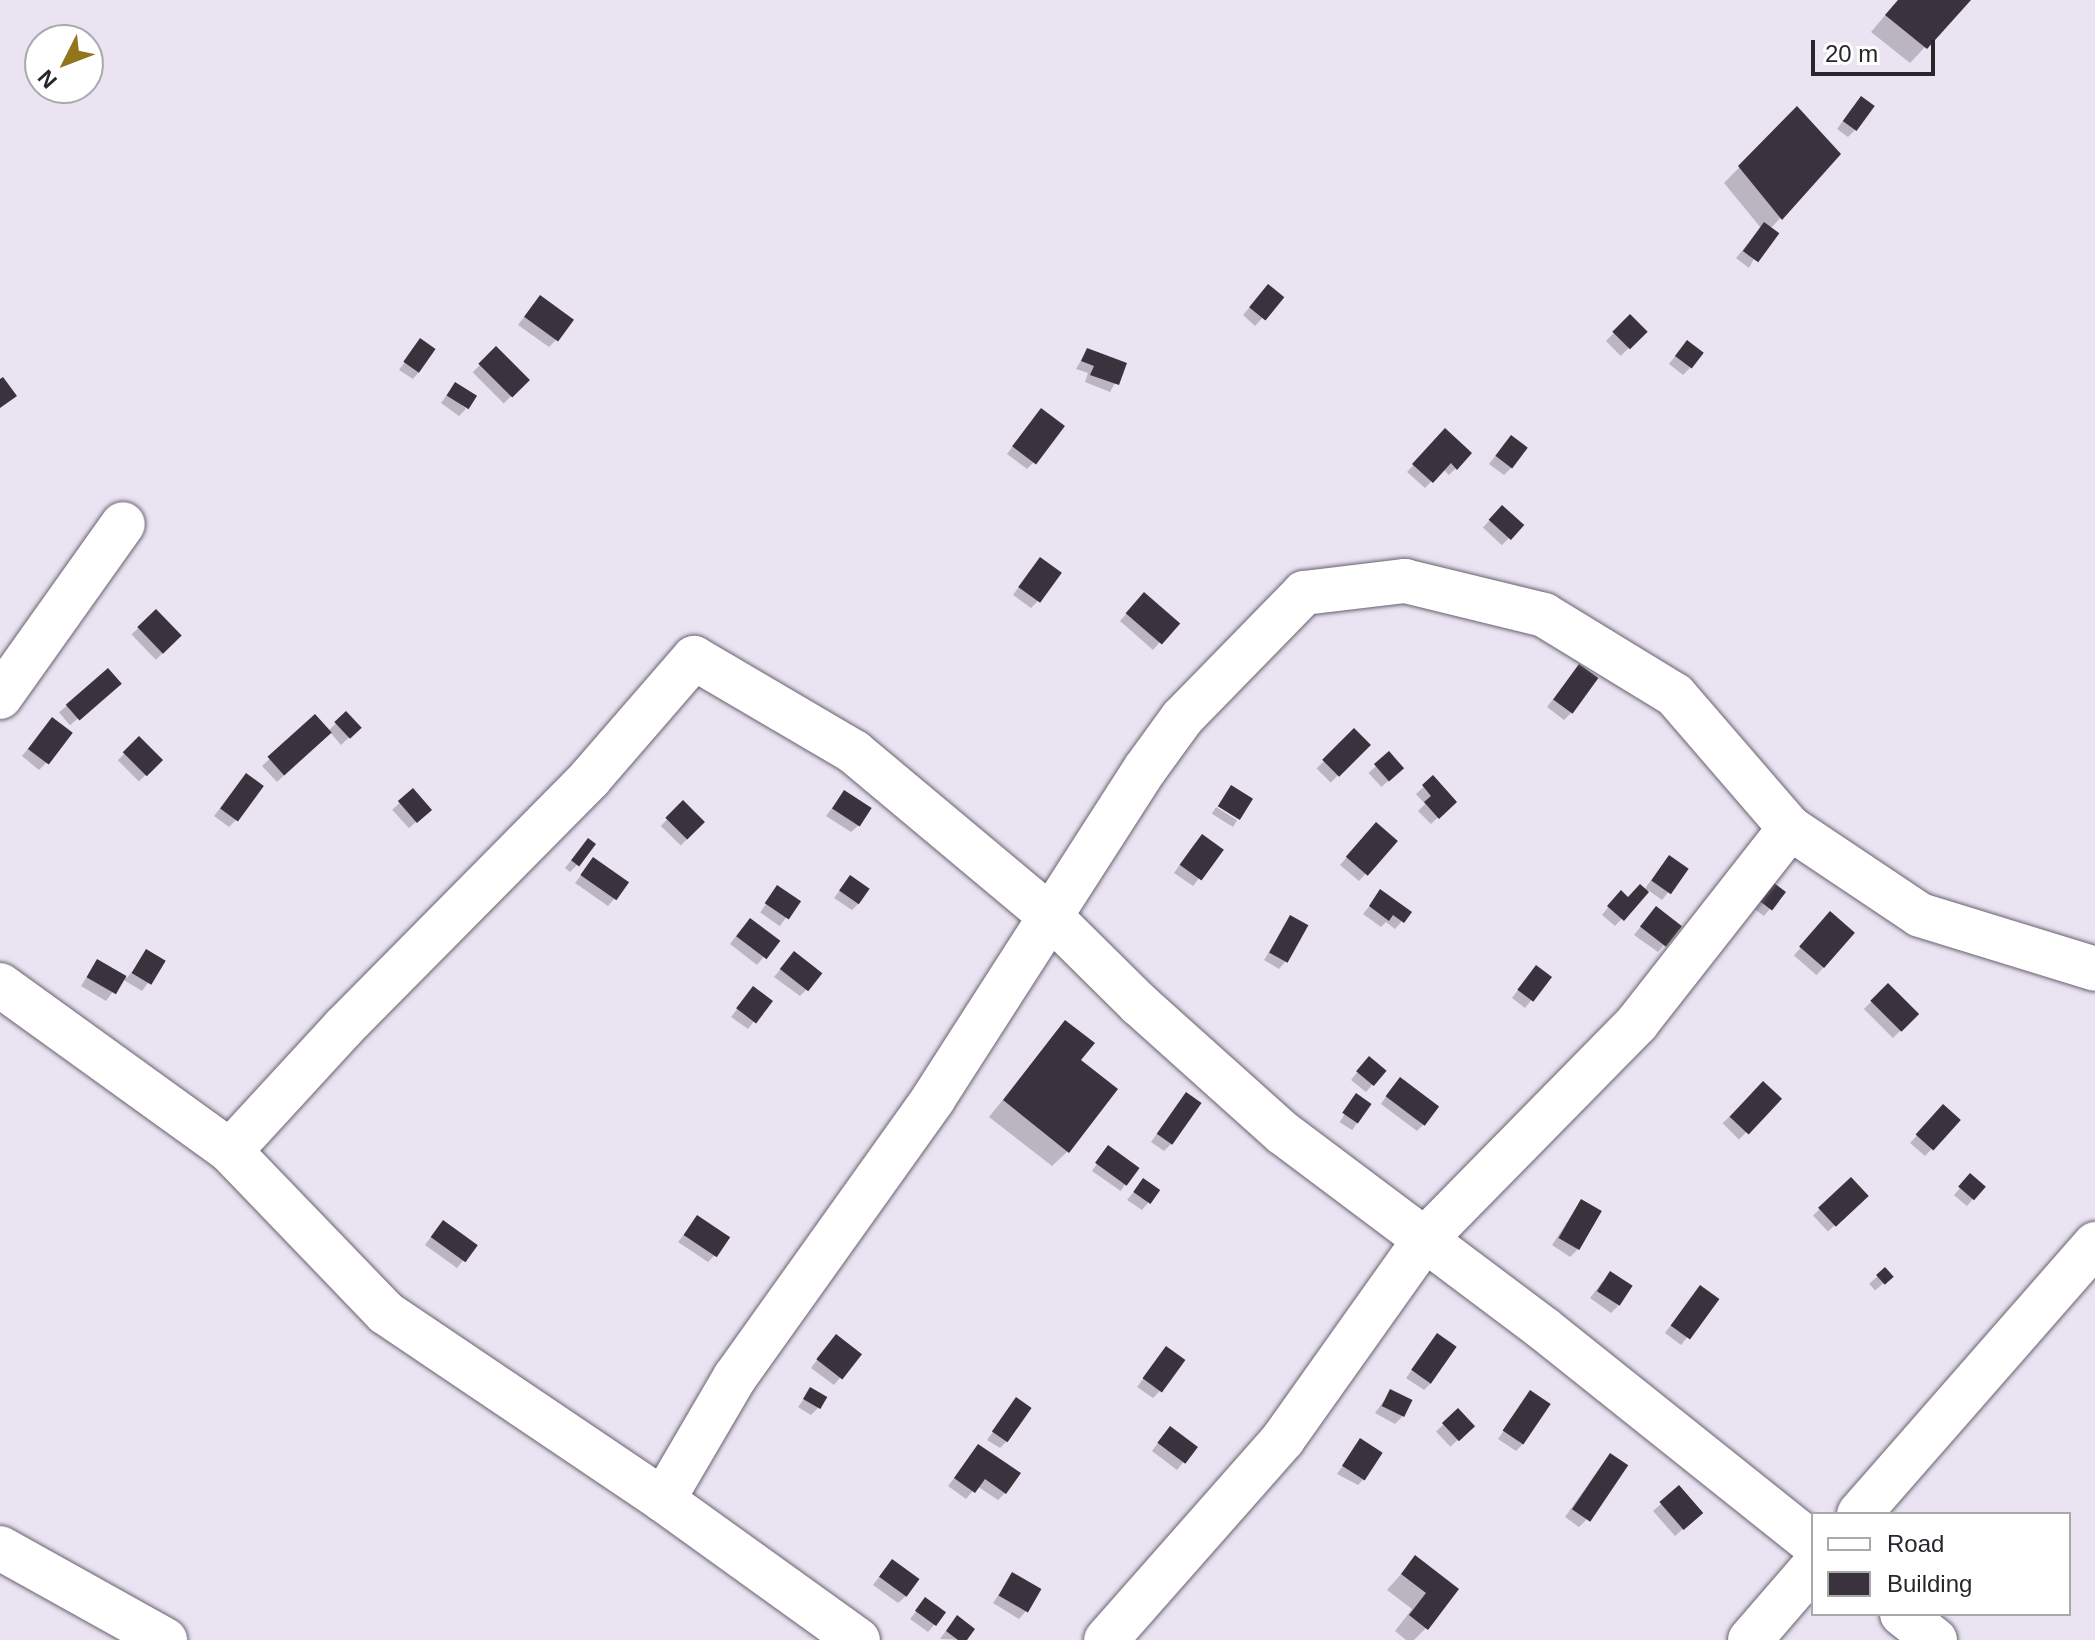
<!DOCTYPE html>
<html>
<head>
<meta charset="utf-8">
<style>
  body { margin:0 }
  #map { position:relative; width:2095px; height:1640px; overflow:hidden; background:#eae3f2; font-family:Helvetica,sans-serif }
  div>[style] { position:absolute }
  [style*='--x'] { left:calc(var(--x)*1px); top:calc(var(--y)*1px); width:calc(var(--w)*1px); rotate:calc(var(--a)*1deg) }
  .shadow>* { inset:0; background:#0003; transform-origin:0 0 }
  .building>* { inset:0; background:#3a333e; transform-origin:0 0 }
  .roads { filter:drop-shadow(0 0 2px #68626f) drop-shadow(0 0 2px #68626f) }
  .minor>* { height:44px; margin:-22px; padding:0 22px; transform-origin:22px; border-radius:22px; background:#fff }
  span { translate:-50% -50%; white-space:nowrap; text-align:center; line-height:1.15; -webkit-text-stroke:8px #fff; paint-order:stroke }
  .legend { position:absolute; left:1811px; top:1512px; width:260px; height:104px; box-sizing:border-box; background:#fff; border:2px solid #a9a8aa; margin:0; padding:10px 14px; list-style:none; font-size:24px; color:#28262b }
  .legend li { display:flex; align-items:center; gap:16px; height:40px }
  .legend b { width:40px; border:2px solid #a9a8aa }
  .north { position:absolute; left:24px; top:24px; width:80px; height:80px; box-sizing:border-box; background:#fff; border:2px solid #a9a8aa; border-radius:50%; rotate:228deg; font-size:22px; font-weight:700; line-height:32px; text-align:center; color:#28262b }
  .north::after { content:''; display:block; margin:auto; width:28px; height:36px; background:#92761d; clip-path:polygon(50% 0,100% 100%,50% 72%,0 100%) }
  .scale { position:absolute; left:1811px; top:40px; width:124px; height:36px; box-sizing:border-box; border:4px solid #28262b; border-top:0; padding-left:10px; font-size:24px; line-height:28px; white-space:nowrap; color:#28262b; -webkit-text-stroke:6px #fff; paint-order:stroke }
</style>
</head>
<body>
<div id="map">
  <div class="shadow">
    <div style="clip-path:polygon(1898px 0,1969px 0,1910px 63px,1871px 32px)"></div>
    <div style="clip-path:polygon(1854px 106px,1855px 130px,1848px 137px,1837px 129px)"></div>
    <div style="clip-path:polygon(1782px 124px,1839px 154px,1770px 229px,1749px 268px,1736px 258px,1761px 228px,1724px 183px)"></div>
    <div style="clip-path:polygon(1261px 294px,1281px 298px,1255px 326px,1243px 315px)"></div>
    <div style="clip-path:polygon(533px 305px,556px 340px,549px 347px,518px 325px)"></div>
    <div style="left:1630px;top:317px;width:21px;height:34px;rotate:45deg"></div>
    <div style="clip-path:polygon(420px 341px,420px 371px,413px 379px,399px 370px)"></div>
    <div style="left:496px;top:349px;width:44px;height:33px;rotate:45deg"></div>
    <div style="clip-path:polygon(1087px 350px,1125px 365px,1110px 392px,1085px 382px,1088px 373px,1076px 369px)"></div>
    <div style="clip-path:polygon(1680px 350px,1690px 368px,1683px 375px,1669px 364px)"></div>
    <div style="clip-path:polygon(449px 392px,466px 409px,459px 416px,441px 403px)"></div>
    <div style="clip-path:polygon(1034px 418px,1034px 462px,1027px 469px,1007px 454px)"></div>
    <div style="clip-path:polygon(1445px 431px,1456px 468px,1449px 475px,1443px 469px,1425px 488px,1407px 472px)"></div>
    <div style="clip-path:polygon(1504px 445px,1511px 468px,1504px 475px,1489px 464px)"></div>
    <div style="left:1502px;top:507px;width:26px;height:28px;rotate:43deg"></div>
    <div style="clip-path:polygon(1033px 567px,1038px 601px,1031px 608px,1013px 595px)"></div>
    <div style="clip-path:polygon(1137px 602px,1160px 642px,1153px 650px,1120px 621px)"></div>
    <div style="left:156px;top:611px;width:35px;height:34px;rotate:46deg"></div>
    <div style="clip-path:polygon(1579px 666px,1571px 713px,1564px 720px,1547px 707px)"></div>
    <div style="left:108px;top:671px;width:17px;height:64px;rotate:50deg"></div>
    <div style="clip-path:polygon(346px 714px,359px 728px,341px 745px,330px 732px,277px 782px,262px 766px,315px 717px,328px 731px)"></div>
    <div style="clip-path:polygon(45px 727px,46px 763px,39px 770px,22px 756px)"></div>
    <div style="left:1354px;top:731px;width:20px;height:53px;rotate:45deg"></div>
    <div style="left:139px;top:739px;width:30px;height:30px;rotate:45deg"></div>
    <div style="left:1389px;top:754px;width:19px;height:28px;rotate:47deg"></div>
    <div style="clip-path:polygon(1433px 778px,1454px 802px,1431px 824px,1418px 811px,1425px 804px,1416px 794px)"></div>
    <div style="clip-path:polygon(239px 783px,236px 820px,229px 827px,214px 816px)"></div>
    <div style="left:413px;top:791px;width:25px;height:28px;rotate:48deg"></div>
    <div style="clip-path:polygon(844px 792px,859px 825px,851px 832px,826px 816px)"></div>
    <div style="left:683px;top:803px;width:28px;height:32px;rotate:44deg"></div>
    <div style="left:1216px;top:807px;width:25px;height:8px;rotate:32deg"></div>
    <div style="clip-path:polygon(1369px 832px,1395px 841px,1359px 881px,1340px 865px)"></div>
    <div style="clip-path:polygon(1195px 843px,1221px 850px,1193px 886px,1174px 873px)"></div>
    <div style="clip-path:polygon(581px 848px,577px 865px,570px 872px,565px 868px)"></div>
    <div style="clip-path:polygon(593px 860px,615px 898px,608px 906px,575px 883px)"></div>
    <div style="clip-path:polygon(1662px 865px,1686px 870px,1662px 900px,1648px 890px,1615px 926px,1602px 915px,1614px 900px,1628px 900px,1644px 890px)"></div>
    <div style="clip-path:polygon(850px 877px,859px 903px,852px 910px,834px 898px)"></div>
    <div style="left:778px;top:887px;width:24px;height:31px;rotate:35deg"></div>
    <div style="clip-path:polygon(1381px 892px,1409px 913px,1395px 929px,1386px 922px,1381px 927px,1363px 914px)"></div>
    <div style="clip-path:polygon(1784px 892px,1764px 916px,1743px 901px)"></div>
    <div style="left:1830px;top:914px;width:30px;height:55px;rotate:41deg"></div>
    <div style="clip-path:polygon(1649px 916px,1679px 926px,1658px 952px,1634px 935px)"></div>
    <div style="clip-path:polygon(1290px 918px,1286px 961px,1279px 969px,1264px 960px)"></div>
    <div style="clip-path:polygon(743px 927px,777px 941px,757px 965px,730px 944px)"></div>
    <div style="clip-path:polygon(147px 952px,163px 962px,142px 991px,122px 979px,106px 1001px,81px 986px,97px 961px,127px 978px)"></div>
    <div style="clip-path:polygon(787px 961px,807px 989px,800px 996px,774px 977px)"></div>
    <div style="clip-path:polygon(1529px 975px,1549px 978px,1525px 1008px,1512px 998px)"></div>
    <div style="left:1888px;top:985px;width:41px;height:34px;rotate:45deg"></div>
    <div style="clip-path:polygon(747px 996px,770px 1001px,748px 1029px,731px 1017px)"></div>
    <div style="clip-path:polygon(1065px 1022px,1078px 1061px,1068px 1151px,1052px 1166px,989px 1117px)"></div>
    <div style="clip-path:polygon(1362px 1066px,1384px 1071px,1366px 1092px,1351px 1080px)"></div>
    <div style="left:1763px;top:1083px;width:23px;height:57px;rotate:45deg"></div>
    <div style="clip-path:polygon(1393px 1086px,1424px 1124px,1417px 1131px,1381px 1104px)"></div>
    <div style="left:1356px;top:1096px;width:15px;height:31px;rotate:32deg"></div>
    <div style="clip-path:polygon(1180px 1102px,1171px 1144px,1164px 1151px,1151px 1142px)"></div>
    <div style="clip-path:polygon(1937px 1114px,1959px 1120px,1925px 1156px,1910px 1143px)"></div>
    <div style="left:1108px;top:1148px;width:35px;height:28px;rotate:35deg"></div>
    <div style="left:1970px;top:1176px;width:17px;height:25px;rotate:40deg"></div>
    <div style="left:1851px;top:1180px;width:22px;height:52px;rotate:47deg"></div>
    <div style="clip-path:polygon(1143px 1181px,1158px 1191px,1142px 1210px,1127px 1200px)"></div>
    <div style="clip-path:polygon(1581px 1201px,1577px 1250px,1570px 1257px,1552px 1245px)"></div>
    <div style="clip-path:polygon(697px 1218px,715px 1255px,708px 1262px,678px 1242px)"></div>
    <div style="clip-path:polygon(436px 1230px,475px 1246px,457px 1268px,425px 1245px)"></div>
    <div style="left:1885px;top:1270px;width:9px;height:21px;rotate:49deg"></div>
    <div style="clip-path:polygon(1603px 1281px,1618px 1306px,1611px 1313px,1590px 1298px)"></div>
    <div style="clip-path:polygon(1693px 1295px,1717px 1300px,1681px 1345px,1665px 1333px)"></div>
    <div style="clip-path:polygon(1437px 1335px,1431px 1383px,1424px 1390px,1406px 1378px)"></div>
    <div style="clip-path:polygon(829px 1344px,860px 1354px,834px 1385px,811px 1368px)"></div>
    <div style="clip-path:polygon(1166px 1348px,1160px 1391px,1153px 1398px,1137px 1387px)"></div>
    <div style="clip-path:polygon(811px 1390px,818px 1408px,811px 1415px,798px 1407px)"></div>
    <div style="clip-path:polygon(1391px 1391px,1402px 1417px,1395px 1424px,1375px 1413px)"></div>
    <div style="clip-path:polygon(1531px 1392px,1523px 1444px,1516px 1451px,1498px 1439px)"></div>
    <div style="clip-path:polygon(1016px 1400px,1007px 1441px,1000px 1448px,987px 1440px)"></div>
    <div style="left:1458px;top:1411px;width:21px;height:30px;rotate:47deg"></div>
    <div style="clip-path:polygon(1163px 1436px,1195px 1448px,1177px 1470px,1152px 1451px)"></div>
    <div style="clip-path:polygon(1360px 1441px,1365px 1478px,1358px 1485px,1337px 1474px)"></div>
    <div style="clip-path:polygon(978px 1447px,1005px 1493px,998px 1500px,977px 1486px,966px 1499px,948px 1486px)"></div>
    <div style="clip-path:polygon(1604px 1462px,1586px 1520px,1579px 1527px,1565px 1517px)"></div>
    <div style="clip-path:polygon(1679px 1488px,1693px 1520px,1675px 1536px,1653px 1511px)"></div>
    <div style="clip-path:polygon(1415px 1558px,1456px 1589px,1426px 1628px,1414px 1640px,1406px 1640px,1395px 1631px,1412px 1609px,1387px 1590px)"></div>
    <div style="clip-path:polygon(885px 1569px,906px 1596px,898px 1603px,873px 1585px)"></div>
    <div style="clip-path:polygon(1013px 1574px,1026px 1611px,1019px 1619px,993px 1603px)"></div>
    <div style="clip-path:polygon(925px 1600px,935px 1624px,928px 1632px,910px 1619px)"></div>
    <div style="clip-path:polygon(950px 1625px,965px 1640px,940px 1639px)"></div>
  </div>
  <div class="building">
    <div style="clip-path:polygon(1898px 0,1971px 0,1927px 49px,1885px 15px)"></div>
    <div style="left:1861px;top:96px;width:17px;height:31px;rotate:36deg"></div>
    <div style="clip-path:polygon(1797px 106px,1841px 154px,1782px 220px,1738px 166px)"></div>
    <div style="left:1764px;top:222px;width:19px;height:36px;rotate:36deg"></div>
    <div style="left:1268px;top:284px;width:21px;height:30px;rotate:39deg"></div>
    <div style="left:540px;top:295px;width:42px;height:27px;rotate:36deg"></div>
    <div style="left:1630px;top:314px;width:25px;height:25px;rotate:45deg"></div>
    <div style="left:420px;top:338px;width:19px;height:29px;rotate:35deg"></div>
    <div style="left:1687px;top:340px;width:21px;height:20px;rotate:37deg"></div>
    <div style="left:496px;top:346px;width:48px;height:25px;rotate:45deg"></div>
    <div style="clip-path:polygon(1087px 348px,1127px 363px,1119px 385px,1090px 375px,1094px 366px,1081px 361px)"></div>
    <div style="clip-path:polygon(3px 377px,17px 396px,0 408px,0 379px)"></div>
    <div style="left:455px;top:382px;width:26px;height:16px;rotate:32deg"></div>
    <div style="left:1041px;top:408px;width:30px;height:48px;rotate:37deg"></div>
    <div style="clip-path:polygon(1445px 428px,1472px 453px,1457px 470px,1451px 463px,1433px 483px,1412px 464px)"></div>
    <div style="left:1511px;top:435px;width:21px;height:26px;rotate:37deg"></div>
    <div style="left:1502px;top:505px;width:30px;height:20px;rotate:42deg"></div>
    <div style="left:1040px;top:557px;width:27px;height:37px;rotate:36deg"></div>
    <div style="left:1144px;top:592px;width:48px;height:28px;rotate:41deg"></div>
    <div style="left:156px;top:609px;width:37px;height:26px;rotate:46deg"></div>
    <div style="left:1579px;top:664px;width:24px;height:44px;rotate:36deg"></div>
    <div style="left:108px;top:668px;width:21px;height:56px;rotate:49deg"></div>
    <div style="left:346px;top:711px;width:23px;height:16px;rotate:47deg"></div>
    <div style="left:315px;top:714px;width:25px;height:64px;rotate:48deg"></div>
    <div style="left:52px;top:717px;width:26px;height:40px;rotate:37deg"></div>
    <div style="left:1354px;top:728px;width:24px;height:45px;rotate:45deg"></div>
    <div style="left:139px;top:736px;width:34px;height:23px;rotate:45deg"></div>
    <div style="left:1389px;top:751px;width:23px;height:20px;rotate:49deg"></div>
    <div style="left:246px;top:773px;width:22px;height:44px;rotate:36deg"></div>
    <div style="clip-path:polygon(1433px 775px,1457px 802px,1439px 819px,1424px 802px,1431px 796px,1422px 785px)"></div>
    <div style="left:1231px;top:785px;width:26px;height:25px;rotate:32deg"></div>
    <div style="left:413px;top:788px;width:29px;height:20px;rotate:49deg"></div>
    <div style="left:844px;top:790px;width:33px;height:22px;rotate:33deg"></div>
    <div style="left:683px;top:800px;width:31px;height:25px;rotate:45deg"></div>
    <div style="left:1376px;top:822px;width:29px;height:46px;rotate:41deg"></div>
    <div style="left:1202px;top:834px;width:27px;height:38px;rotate:36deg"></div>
    <div style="left:588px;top:838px;width:10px;height:28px;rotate:37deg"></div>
    <div style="left:1669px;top:855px;width:24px;height:31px;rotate:35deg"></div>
    <div style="left:593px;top:857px;width:44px;height:22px;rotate:35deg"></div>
    <div style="left:1762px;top:874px;width:30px;height:23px;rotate:37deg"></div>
    <div style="left:850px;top:875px;width:24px;height:19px;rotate:35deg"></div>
    <div style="clip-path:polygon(1640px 884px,1649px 892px,1624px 921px,1607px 906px,1621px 890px,1628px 897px)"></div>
    <div style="left:777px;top:885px;width:29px;height:22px;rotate:34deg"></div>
    <div style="clip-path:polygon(1380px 889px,1412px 912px,1404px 923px,1393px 915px,1389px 921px,1369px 906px)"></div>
    <div style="left:1656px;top:906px;width:33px;height:26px;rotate:38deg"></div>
    <div style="left:1830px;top:911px;width:33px;height:47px;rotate:41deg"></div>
    <div style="left:1290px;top:915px;width:21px;height:43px;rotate:29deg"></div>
    <div style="left:750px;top:918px;width:38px;height:23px;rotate:37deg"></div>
    <div style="left:146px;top:949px;width:23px;height:28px;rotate:31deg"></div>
    <div style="left:794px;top:951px;width:36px;height:23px;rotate:38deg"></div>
    <div style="left:97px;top:959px;width:34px;height:21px;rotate:30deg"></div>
    <div style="left:1536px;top:965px;width:20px;height:31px;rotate:37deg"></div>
    <div style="left:1888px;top:983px;width:44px;height:25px;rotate:45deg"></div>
    <div style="left:753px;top:986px;width:25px;height:28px;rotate:37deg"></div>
    <div style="clip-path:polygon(1065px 1020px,1095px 1043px,1081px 1060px,1118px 1089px,1069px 1153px,1003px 1100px)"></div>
    <div style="left:1369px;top:1056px;width:23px;height:20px;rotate:40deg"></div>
    <div style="left:1400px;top:1077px;width:49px;height:24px;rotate:37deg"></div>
    <div style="left:1763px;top:1081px;width:26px;height:49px;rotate:43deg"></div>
    <div style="left:1186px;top:1092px;width:19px;height:51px;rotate:35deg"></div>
    <div style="left:1356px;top:1093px;width:19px;height:24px;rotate:35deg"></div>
    <div style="left:1943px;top:1104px;width:24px;height:41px;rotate:42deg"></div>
    <div style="left:1108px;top:1145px;width:39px;height:22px;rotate:36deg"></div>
    <div style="left:1970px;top:1173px;width:21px;height:18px;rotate:41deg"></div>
    <div style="left:1851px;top:1177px;width:26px;height:45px;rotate:47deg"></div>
    <div style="left:1143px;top:1178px;width:21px;height:17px;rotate:35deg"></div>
    <div style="left:1581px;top:1199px;width:24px;height:45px;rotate:30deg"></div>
    <div style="left:697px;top:1215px;width:40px;height:24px;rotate:34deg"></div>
    <div style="left:443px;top:1220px;width:43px;height:21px;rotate:36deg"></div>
    <div style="left:1885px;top:1267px;width:13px;height:12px;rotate:48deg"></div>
    <div style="left:1610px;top:1271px;width:27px;height:24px;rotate:33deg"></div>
    <div style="left:1700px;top:1285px;width:24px;height:50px;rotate:36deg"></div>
    <div style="left:1437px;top:1333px;width:24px;height:45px;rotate:35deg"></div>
    <div style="left:836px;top:1334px;width:33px;height:32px;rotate:38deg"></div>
    <div style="left:1166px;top:1346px;width:24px;height:40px;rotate:36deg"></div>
    <div style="left:810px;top:1387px;width:20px;height:14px;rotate:30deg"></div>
    <div style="left:1390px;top:1389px;width:25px;height:19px;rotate:26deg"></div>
    <div style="left:1530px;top:1390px;width:25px;height:49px;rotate:34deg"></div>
    <div style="left:1016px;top:1397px;width:19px;height:42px;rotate:35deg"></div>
    <div style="left:1458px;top:1408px;width:25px;height:22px;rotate:47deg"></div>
    <div style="left:1170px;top:1426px;width:35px;height:21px;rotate:37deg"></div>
    <div style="left:1360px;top:1438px;width:27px;height:33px;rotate:33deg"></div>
    <div style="clip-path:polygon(978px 1444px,1021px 1473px,1006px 1494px,985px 1479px,975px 1493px,954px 1478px)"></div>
    <div style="left:1610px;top:1453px;width:22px;height:68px;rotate:34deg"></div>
    <div style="left:1679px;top:1485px;width:37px;height:26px;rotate:49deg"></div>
    <div style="clip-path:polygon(1415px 1555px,1459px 1589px,1428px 1630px,1409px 1615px,1426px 1593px,1401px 1574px)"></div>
    <div style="left:892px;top:1559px;width:34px;height:22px;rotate:36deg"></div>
    <div style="left:1012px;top:1572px;width:34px;height:27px;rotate:30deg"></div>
    <div style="left:925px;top:1597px;width:26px;height:17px;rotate:36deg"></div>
    <div style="clip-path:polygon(957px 1615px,975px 1629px,967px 1640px,958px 1640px,946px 1631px)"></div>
  </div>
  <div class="roads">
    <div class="minor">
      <div style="--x:0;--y:697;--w:212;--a:-54.6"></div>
      <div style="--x:0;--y:985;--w:284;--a:35.8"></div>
      <div style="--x:230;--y:1151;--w:225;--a:46.1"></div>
      <div style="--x:386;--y:1313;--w:334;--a:34"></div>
      <div style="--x:663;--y:1500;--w:240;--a:35.7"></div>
      <div style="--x:230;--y:1151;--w:168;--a:-47.4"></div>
      <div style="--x:344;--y:1027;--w:350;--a:-45.3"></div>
      <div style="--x:590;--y:778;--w:159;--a:-49.1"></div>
      <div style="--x:694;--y:658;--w:186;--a:30.4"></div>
      <div style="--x:854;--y:752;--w:254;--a:39.9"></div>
      <div style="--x:1049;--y:915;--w:127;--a:44.7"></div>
      <div style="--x:1139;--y:1004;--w:193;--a:41.9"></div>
      <div style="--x:1283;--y:1133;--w:326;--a:36.9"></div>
      <div style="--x:1544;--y:1329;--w:344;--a:38.6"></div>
      <div style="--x:663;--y:1500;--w:143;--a:-59.7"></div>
      <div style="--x:735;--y:1377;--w:341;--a:-54.5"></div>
      <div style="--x:933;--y:1099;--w:392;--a:-57.3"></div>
      <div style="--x:1145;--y:769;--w:63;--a:-54"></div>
      <div style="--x:1182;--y:718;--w:175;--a:-45.7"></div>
      <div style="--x:1304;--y:593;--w:102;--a:-6.8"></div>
      <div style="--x:1405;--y:581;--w:143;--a:13.7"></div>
      <div style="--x:1544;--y:615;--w:153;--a:31.4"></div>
      <div style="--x:1675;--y:695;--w:176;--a:49.2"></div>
      <div style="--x:1859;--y:1514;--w:359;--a:-48.8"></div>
      <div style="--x:0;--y:1548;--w:189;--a:29.1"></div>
      <div style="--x:1902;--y:1614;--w:42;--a:38.2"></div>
      <div style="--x:1106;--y:1640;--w:268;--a:-48.6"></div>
      <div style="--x:1283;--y:1439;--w:245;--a:-54.6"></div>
      <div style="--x:1425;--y:1239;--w:303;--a:-45.5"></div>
      <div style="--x:1637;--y:1023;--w:248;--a:-51.9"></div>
      <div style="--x:1790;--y:828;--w:156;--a:33.8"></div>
      <div style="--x:1920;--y:915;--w:183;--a:17.1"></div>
      <div style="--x:1750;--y:1640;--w:96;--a:-49.2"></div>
    </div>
  </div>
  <ul class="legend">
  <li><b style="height:10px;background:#fff"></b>Road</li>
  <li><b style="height:22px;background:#3a333e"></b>Building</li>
  </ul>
  <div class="north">N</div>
  <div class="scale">20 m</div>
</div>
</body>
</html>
